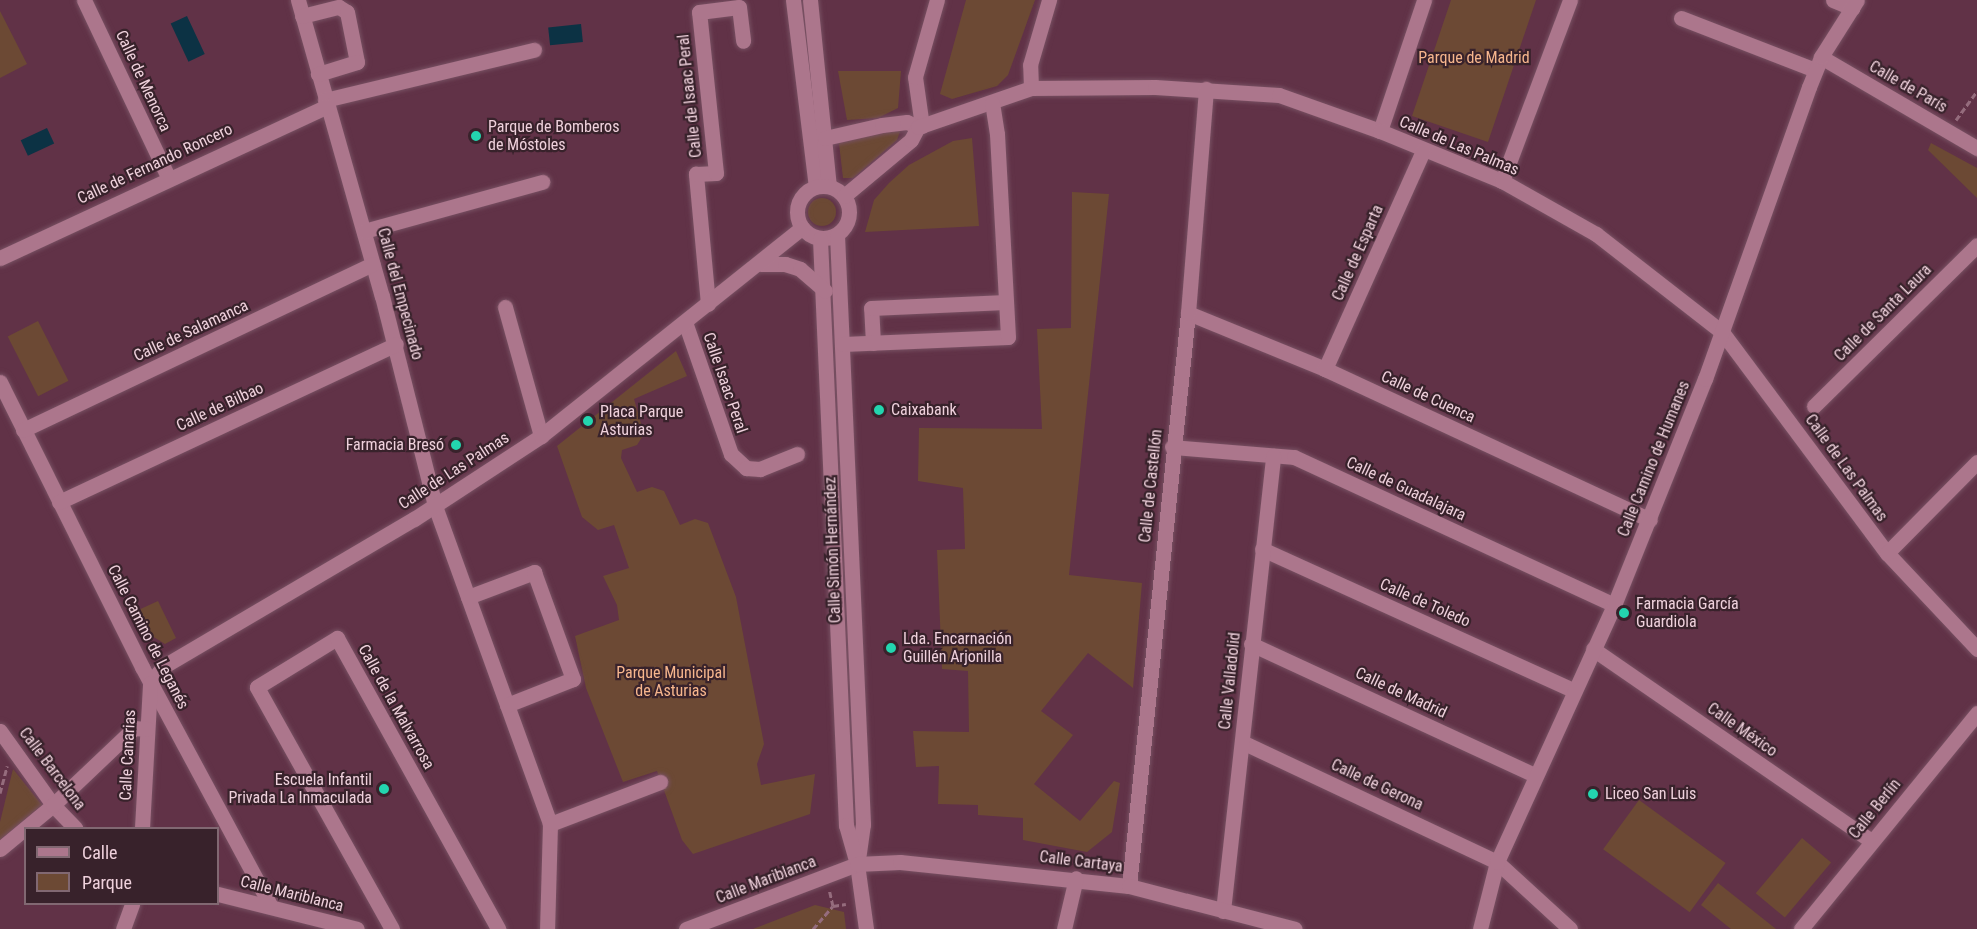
<!DOCTYPE html>
<html>
<head>
<meta charset="utf-8">
<style>
  body { margin:0 }
  #map { position:relative; width:1977px; height:929px; overflow:hidden; background:#613247; font-family:"Roboto Condensed",sans-serif }
  div>[style] { position:absolute }
  [style*='--x'] { left:calc(var(--x)*1px); top:calc(var(--y)*1px); width:calc(var(--w)*1px); rotate:calc(var(--a)*1deg) }
  .green>* { inset:0; background:#6c4934; transform-origin:0 0 }
  .round { border-radius:50% }
  .water>* { inset:0; background:#0c3244; transform-origin:0 0 }
  .path>* { height:3px; margin-top:-1.5px; transform-origin:0; background:repeating-linear-gradient(90deg,#956c7d 0 6px,transparent 0 9px) }
  .roads { filter:drop-shadow(0 0 2px #775062) drop-shadow(0 0 2px #775062) }
  .minor>* { height:15px; margin:-7.5px; padding:0 7.5px; transform-origin:7.5px; border-radius:7.5px; background:#ac768c }
  .minor>.ring { margin:-7.5px; padding:0; box-sizing:content-box; background:none; border:15px solid #ac768c; border-radius:50% }
  .dots>* { width:16px; height:16px; translate:-50% -50%; box-sizing:border-box; border:3px solid #38222b; border-radius:50% }
  span { translate:-50% -50%; white-space:nowrap; text-align:center; line-height:1.15; -webkit-text-stroke:4.5px #38222b; paint-order:stroke }
  .park-label { font-size:16px; color:#f7b68d }
  .street-label { font-size:16px; color:#efd1dc }
  .poi-label { font-size:16px; color:#efd1dc }
  .left { translate:0 -50%; text-align:left }
  .right { translate:-100% -50%; text-align:right }
  .legend { position:absolute; left:24px; top:827px; width:195px; height:78px; box-sizing:border-box; background:#38222b; border:2px solid #816872; margin:0; padding:8px 10px; list-style:none; font-size:18px; color:#efd1dc }
  .legend li { display:flex; align-items:center; gap:12px; height:30px }
  .legend b { width:30px; border:2px solid #816872 }
</style>
</head>
<body>
<div id="map">
  <div class="green">
    <div style="clip-path:polygon(966px 0,1035px 0,1008px 75px,997px 86px,952px 99px,940px 94px)"></div>
    <div style="clip-path:polygon(1451px 0,1536px 0,1488px 142px,1412px 116px)"></div>
    <div style="clip-path:polygon(0 11px,27px 64px,0 78px)"></div>
    <div style="clip-path:polygon(838px 71px,901px 71px,898px 108px,878px 118px,847px 120px)"></div>
    <div style="clip-path:polygon(901px 129px,897px 140px,853px 178px,843px 178px,839px 143px)"></div>
    <div style="clip-path:polygon(972px 138px,979px 226px,865px 232px,874px 200px,889px 183px,909px 165px,953px 141px)"></div>
    <div style="clip-path:polygon(1931px 143px,1977px 168px,1977px 198px,1928px 150px)"></div>
    <div style="clip-path:polygon(1072px 192px,1109px 194px,1069px 575px,1142px 583px,1133px 688px,1088px 653px,1041px 711px,1073px 735px,1034px 784px,1080px 821px,1114px 781px,1120px 783px,1112px 832px,1087px 852px,1023px 840px,1023px 818px,978px 815px,978px 805px,938px 804px,939px 766px,916px 767px,913px 731px,969px 732px,968px 671px,942px 669px,937px 550px,965px 549px,963px 488px,918px 481px,919px 428px,1042px 429px,1037px 329px,1071px 328px)"></div>
    <div class="round" style="left:808px;top:198px;width:28px;height:28px"></div>
    <div style="left:38px;top:321px;width:67px;height:34px;rotate:63deg"></div>
    <div style="clip-path:polygon(676px 351px,687px 376px,634px 399px,644px 434px,637px 445px,622px 450px,621px 458px,637px 492px,652px 487px,664px 491px,680px 525px,695px 519px,708px 523px,736px 597px,764px 744px,757px 764px,761px 785px,815px 774px,810px 814px,693px 854px,682px 840px,657px 771px,623px 782px,586px 688px,575px 636px,619px 620px,617px 605px,603px 576px,629px 568px,614px 525px,598px 530px,582px 517px,557px 446px)"></div>
    <div style="clip-path:polygon(158px 601px,176px 638px,165px 644px,144px 631px,134px 612px)"></div>
    <div style="clip-path:polygon(13px 769px,42px 805px,0 840px,0 822px)"></div>
    <div style="left:1639px;top:800px;width:107px;height:61px;rotate:36deg"></div>
    <div style="left:1802px;top:838px;width:38px;height:72px;rotate:40deg"></div>
    <div style="clip-path:polygon(1718px 883px,1776px 929px,1731px 929px,1701px 905px)"></div>
    <div style="clip-path:polygon(815px 905px,844px 912px,846px 929px,753px 929px)"></div>
  </div>
  <div class="water">
    <div style="left:187px;top:16px;width:42px;height:18px;rotate:65deg"></div>
    <div style="left:581px;top:24px;width:18px;height:33px;rotate:84deg"></div>
    <div style="left:47px;top:128px;width:17px;height:29px;rotate:65deg"></div>
  </div>
  <div class="path">
    <div style="--x:1956;--y:120;--w:36;--a:-54"></div>
    <div style="--x:0;--y:793;--w:28;--a:-75"></div>
    <div style="--x:833;--y:906;--w:13;--a:-9"></div>
    <div style="--x:813;--y:929;--w:30;--a:-49"></div>
    <div style="--x:833;--y:906;--w:17;--a:-103"></div>
  </div>
  <div class="roads">
    <div class="minor">
      <div style="--x:84;--y:0;--w:196;--a:64.6"></div>
      <div style="--x:298;--y:0;--w:308;--a:74.2"></div>
      <div style="--x:382;--y:296;--w:217;--a:75.8"></div>
      <div style="--x:435;--y:506;--w:338;--a:70.1"></div>
      <div style="--x:550;--y:824;--w:105;--a:91.6"></div>
      <div style="--x:793;--y:0;--w:187;--a:83"></div>
      <div style="--x:810;--y:0;--w:187;--a:84.2"></div>
      <div style="--x:1833;--y:0;--w:21;--a:23"></div>
      <div style="--x:302;--y:16;--w:38;--a:-14"></div>
      <div style="--x:339;--y:7;--w:9;--a:32"></div>
      <div style="--x:347;--y:12;--w:51;--a:78.7"></div>
      <div style="--x:357;--y:62;--w:41;--a:162.9"></div>
      <div style="--x:1681;--y:18;--w:144;--a:21.2"></div>
      <div style="--x:1821;--y:57;--w:181;--a:30.3"></div>
      <div style="--x:1031;--y:88;--w:23;--a:-92"></div>
      <div style="--x:1030;--y:65;--w:68;--a:-73.7"></div>
      <div style="--x:325;--y:100;--w:215;--a:-13.5"></div>
      <div style="--x:922;--y:126;--w:49;--a:-98.1"></div>
      <div style="--x:915;--y:77;--w:80;--a:-74.1"></div>
      <div style="--x:1380;--y:131;--w:138;--a:-71.4"></div>
      <div style="--x:825;--y:138;--w:58;--a:-12.8"></div>
      <div style="--x:882;--y:125;--w:25;--a:-7"></div>
      <div style="--x:907;--y:122;--w:12;--a:24"></div>
      <div style="--x:1502;--y:181;--w:193;--a:-69.4"></div>
      <div class="ring" style="left:797px;top:186px;width:37px;height:37px"></div>
      <div style="--x:844;--y:196;--w:87;--a:-39.9"></div>
      <div style="--x:911;--y:140;--w:15;--a:-62"></div>
      <div style="--x:918;--y:127;--w:120;--a:-19"></div>
      <div style="--x:1031;--y:88;--w:124;--a:-0.5"></div>
      <div style="--x:1155;--y:87;--w:124;--a:3.7"></div>
      <div style="--x:1279;--y:95;--w:107;--a:19.6"></div>
      <div style="--x:1380;--y:131;--w:132;--a:22.3"></div>
      <div style="--x:1502;--y:181;--w:108;--a:29.4"></div>
      <div style="--x:1596;--y:234;--w:160;--a:37.9"></div>
      <div style="--x:1722;--y:332;--w:276;--a:53.3"></div>
      <div style="--x:1887;--y:553;--w:132;--a:46.8"></div>
      <div style="--x:364;--y:231;--w:185;--a:-15.4"></div>
      <div style="--x:837;--y:235;--w:590;--a:87.47"></div>
      <div style="--x:863;--y:824;--w:34;--a:98"></div>
      <div style="--x:820;--y:239;--w:587;--a:87.46"></div>
      <div style="--x:846;--y:825;--w:41;--a:74.2"></div>
      <div style="--x:857;--y:864;--w:66;--a:82.1"></div>
      <div style="--x:0;--y:258;--w:361;--a:-24.9"></div>
      <div style="--x:761;--y:264;--w:24;--a:0"></div>
      <div style="--x:785;--y:264;--w:16;--a:18"></div>
      <div style="--x:800;--y:269;--w:33;--a:41"></div>
      <div style="--x:708;--y:304;--w:131;--a:-95.3"></div>
      <div style="--x:696;--y:174;--w:20;--a:-3"></div>
      <div style="--x:716;--y:173;--w:162;--a:-96"></div>
      <div style="--x:699;--y:12;--w:40;--a:-7.1"></div>
      <div style="--x:739;--y:7;--w:34;--a:83"></div>
      <div style="--x:505;--y:307;--w:134;--a:74.4"></div>
      <div style="--x:1188;--y:313;--w:148;--a:22.2"></div>
      <div style="--x:1325;--y:369;--w:358;--a:24.9"></div>
      <div style="--x:685;--y:322;--w:140;--a:70.8"></div>
      <div style="--x:731;--y:454;--w:21;--a:43"></div>
      <div style="--x:746;--y:468;--w:14;--a:4"></div>
      <div style="--x:760;--y:469;--w:40;--a:-22"></div>
      <div style="--x:873;--y:343;--w:35;--a:-93"></div>
      <div style="--x:871;--y:308;--w:135;--a:-2.5"></div>
      <div style="--x:843;--y:344;--w:165;--a:-2.4"></div>
      <div style="--x:1008;--y:337;--w:203;--a:-93.1"></div>
      <div style="--x:997;--y:134;--w:31;--a:-99"></div>
      <div style="--x:1325;--y:369;--w:239;--a:-65.8"></div>
      <div style="--x:0;--y:382;--w:318;--a:63.5"></div>
      <div style="--x:142;--y:667;--w:270;--a:61.7"></div>
      <div style="--x:1814;--y:406;--w:229;--a:-44.6"></div>
      <div style="--x:23;--y:430;--w:387;--a:-25.4"></div>
      <div style="--x:1172;--y:447;--w:122;--a:4.7"></div>
      <div style="--x:1294;--y:457;--w:353;--a:24.8"></div>
      <div style="--x:59;--y:502;--w:372;--a:-25.1"></div>
      <div style="--x:1262;--y:549;--w:341;--a:24.4"></div>
      <div style="--x:1887;--y:553;--w:128;--a:-45.3"></div>
      <div style="--x:468;--y:597;--w:71;--a:-20.7"></div>
      <div style="--x:534;--y:572;--w:114;--a:70"></div>
      <div style="--x:573;--y:679;--w:71;--a:158.5"></div>
      <div style="--x:1251;--y:644;--w:313;--a:24.8"></div>
      <div style="--x:1593;--y:649;--w:338;--a:34.6"></div>
      <div style="--x:150;--y:683;--w:22;--a:-51"></div>
      <div style="--x:164;--y:666;--w:290;--a:-30.5"></div>
      <div style="--x:414;--y:519;--w:152;--a:-33.2"></div>
      <div style="--x:541;--y:436;--w:334;--a:-38.6"></div>
      <div style="--x:0;--y:731;--w:91;--a:54.4"></div>
      <div style="--x:53;--y:805;--w:32;--a:46"></div>
      <div style="--x:1242;--y:742;--w:282;--a:25.2"></div>
      <div style="--x:1497;--y:862;--w:99;--a:42.5"></div>
      <div style="--x:550;--y:824;--w:118;--a:-20.9"></div>
      <div style="--x:142;--y:828;--w:145;--a:-86.8"></div>
      <div style="--x:0;--y:849;--w:69;--a:-39.7"></div>
      <div style="--x:53;--y:805;--w:112;--a:-43.5"></div>
      <div style="--x:134;--y:728;--w:13;--a:4"></div>
      <div style="--x:1129;--y:886;--w:576;--a:-84.12"></div>
      <div style="--x:1188;--y:313;--w:225;--a:-85.4"></div>
      <div style="--x:218;--y:894;--w:143;--a:14.1"></div>
      <div style="--x:1223;--y:911;--w:458;--a:-83.7"></div>
      <div style="--x:123;--y:929;--w:27;--a:-70"></div>
      <div style="--x:392;--y:929;--w:277;--a:-119.2"></div>
      <div style="--x:257;--y:687;--w:94;--a:-31.5"></div>
      <div style="--x:337;--y:638;--w:333;--a:61"></div>
      <div style="--x:686;--y:929;--w:183;--a:-20.8"></div>
      <div style="--x:857;--y:864;--w:43;--a:-2.7"></div>
      <div style="--x:900;--y:862;--w:230;--a:6"></div>
      <div style="--x:1129;--y:886;--w:171;--a:14.5"></div>
      <div style="--x:1064;--y:929;--w:52;--a:-76.8"></div>
      <div style="--x:1480;--y:929;--w:69;--a:-75.8"></div>
      <div style="--x:1497;--y:862;--w:282;--a:-65.5"></div>
      <div style="--x:1614;--y:605;--w:244;--a:-68.1"></div>
      <div style="--x:1705;--y:379;--w:310;--a:-70.4"></div>
      <div style="--x:1809;--y:87;--w:32;--a:-68"></div>
      <div style="--x:1821;--y:57;--w:67;--a:-57.7"></div>
      <div style="--x:1801;--y:929;--w:279;--a:-50.8"></div>
    </div>
  </div>
  <div class="dots">
    <div style="left:476px;top:136px;background:#23d5af"></div>
    <div style="left:879px;top:410px;background:#23d5af"></div>
    <div style="left:588px;top:421px;background:#23d5af"></div>
    <div style="left:456px;top:445px;background:#23d5af"></div>
    <div style="left:1624px;top:613px;background:#23d5af"></div>
    <div style="left:891px;top:648px;background:#23d5af"></div>
    <div style="left:384px;top:789px;background:#23d5af"></div>
    <div style="left:1593px;top:794px;background:#23d5af"></div>
  </div>
  <div class="park-label">
    <span style="left:1474px;top:58px">Parque de Madrid</span>
    <span style="left:671px;top:682px">Parque Municipal<br>de Asturias</span>
  </div>
  <div class="street-label">
    <span style="left:143px;top:81px;rotate:65deg">Calle de Menorca</span>
    <span style="left:1908px;top:87px;rotate:30deg">Calle de París</span>
    <span style="left:690px;top:96px;rotate:-96deg">Calle de Isaac Peral</span>
    <span style="left:1459px;top:146px;rotate:23deg">Calle de Las Palmas</span>
    <span style="left:155px;top:164px;rotate:-25deg">Calle de Fernando Roncero</span>
    <span style="left:1358px;top:253px;rotate:-66deg">Calle de Esparta</span>
    <span style="left:400px;top:294px;rotate:75deg">Calle del Empecinado</span>
    <span style="left:1883px;top:313px;rotate:-45deg">Calle de Santa Laura</span>
    <span style="left:191px;top:331px;rotate:-25deg">Calle de Salamanca</span>
    <span style="left:725px;top:383px;rotate:71deg">Calle Isaac Peral</span>
    <span style="left:1428px;top:397px;rotate:25deg">Calle de Cuenca</span>
    <span style="left:220px;top:407px;rotate:-25deg">Calle de Bilbao</span>
    <span style="left:1654px;top:459px;rotate:-68deg">Calle Camino de Humanes</span>
    <span style="left:1846px;top:468px;rotate:54deg">Calle de Las Palmas</span>
    <span style="left:454px;top:471px;rotate:-33deg">Calle de Las Palmas</span>
    <span style="left:1151px;top:486px;rotate:-84deg">Calle de Castellón</span>
    <span style="left:1406px;top:489px;rotate:25deg">Calle de Guadalajara</span>
    <span style="left:833px;top:550px;rotate:-92deg">Calle Simón Hernández</span>
    <span style="left:1425px;top:603px;rotate:24deg">Calle de Toledo</span>
    <span style="left:148px;top:637px;rotate:63deg">Calle Camino de Leganés</span>
    <span style="left:1230px;top:681px;rotate:-84deg">Calle Valladolid</span>
    <span style="left:1401px;top:693px;rotate:25deg">Calle de Madrid</span>
    <span style="left:396px;top:707px;rotate:61deg">Calle de la Malvarrosa</span>
    <span style="left:1742px;top:730px;rotate:35deg">Calle México</span>
    <span style="left:128px;top:755px;rotate:-87deg">Calle Canarias</span>
    <span style="left:52px;top:769px;rotate:53deg">Calle Barcelona</span>
    <span style="left:1377px;top:785px;rotate:25deg">Calle de Gerona</span>
    <span style="left:1875px;top:809px;rotate:-51deg">Calle Berlín</span>
    <span style="left:1081px;top:862px;rotate:7deg">Calle Cartaya</span>
    <span style="left:766px;top:880px;rotate:-21deg">Calle Mariblanca</span>
    <span style="left:292px;top:894px;rotate:14deg">Calle Mariblanca</span>
  </div>
  <div class="poi-label">
    <span class="left" style="left:488px;top:136px">Parque de Bomberos<br>de Móstoles</span>
    <span class="left" style="left:891px;top:410px">Caixabank</span>
    <span class="left" style="left:600px;top:421px">Placa Parque<br>Asturias</span>
    <span class="right" style="left:444px;top:445px">Farmacia Bresó</span>
    <span class="left" style="left:1636px;top:613px">Farmacia García<br>Guardiola</span>
    <span class="left" style="left:903px;top:648px">Lda. Encarnación<br>Guillén Arjonilla</span>
    <span class="right" style="left:372px;top:789px">Escuela Infantil<br>Privada La Inmaculada</span>
    <span class="left" style="left:1605px;top:794px">Liceo San Luis</span>
  </div>
  <ul class="legend">
  <li><b style="height:8px;background:#ac768c"></b>Calle</li>
  <li><b style="height:16px;background:#6c4934"></b>Parque</li>
  </ul>
</div>
</body>
</html>
